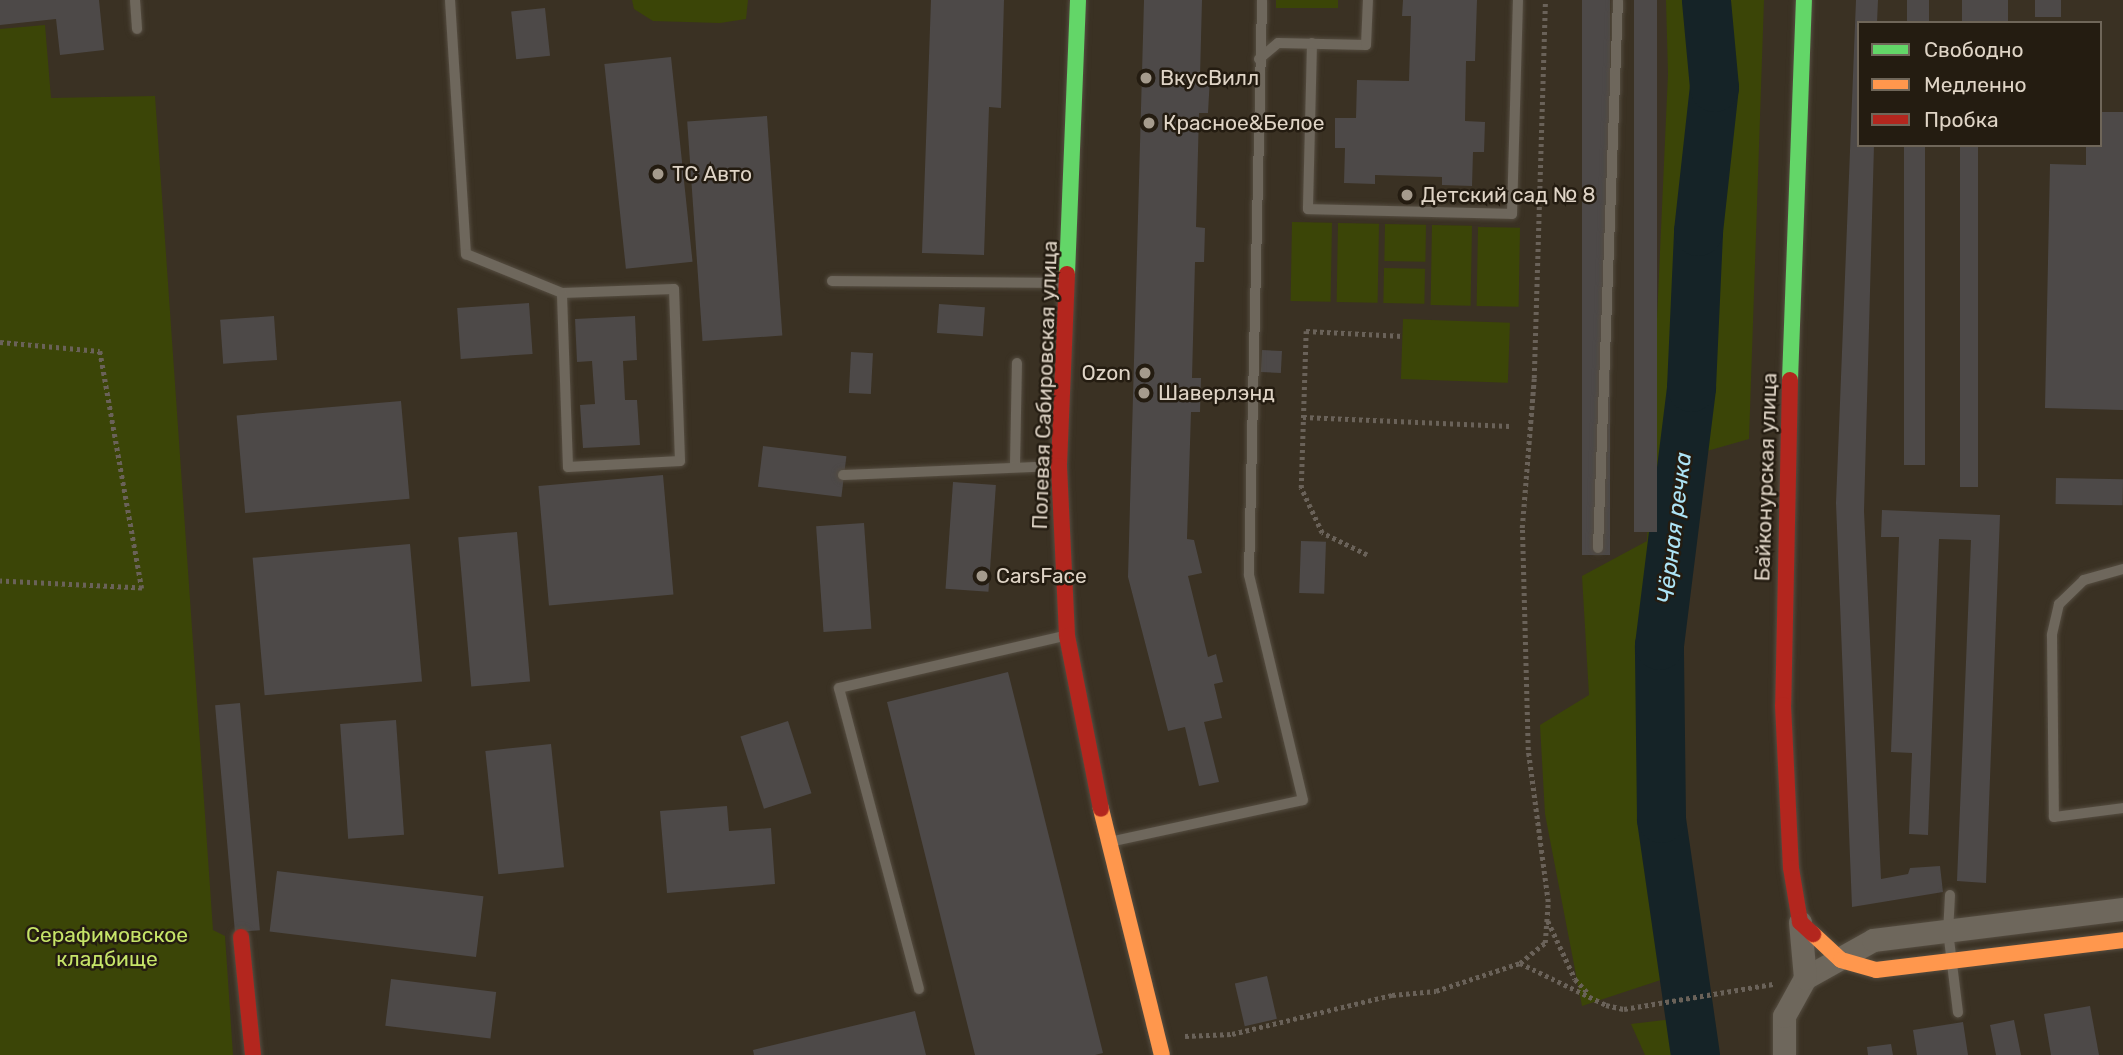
<!DOCTYPE html>
<html>
<head>
<meta charset="utf-8">
<style>
  body { margin:0 }
  #map { position:relative; width:2123px; height:1055px; overflow:hidden; background:#3a3123; font-family:Rubik,sans-serif }
  div>[style] { position:absolute }
  [style*='--x'] { left:calc(var(--x)*1px); top:calc(var(--y)*1px); width:calc(var(--w)*1px); rotate:calc(var(--a)*1deg) }
  .green>* { inset:0; background:#3b4507; transform-origin:0 0 }
  .river>* { height:49px; margin:-24.5px; padding:0 24.5px; transform-origin:24.5px; border-radius:24.5px; background:#152327 }
  .building>* { inset:0; background:#4d4948; transform-origin:0 0 }
  .path>* { height:4.5px; margin-top:-2.25px; transform-origin:0; background:repeating-linear-gradient(90deg,#6a6259 0 3.5px,transparent 0 7px) }
  .roads { filter:drop-shadow(0 0 2px #554d41) drop-shadow(0 0 2px #554d41) }
  .lane>* { height:10px; margin:-5px; padding:0 5px; transform-origin:5px; border-radius:5px; background:#6e675c }
  .street>* { height:23px; margin:-11.5px; padding:0 11.5px; transform-origin:11.5px; border-radius:11.5px; background:#6e675c }
  .fast>* { height:16px; margin:-8px; padding:0 8px; transform-origin:8px; border-radius:8px; background:#63d668 }
  .slow>* { height:16px; margin:-8px; padding:0 8px; transform-origin:8px; border-radius:8px; background:#ff974d }
  .jam>* { height:16px; margin:-8px; padding:0 8px; transform-origin:8px; border-radius:8px; background:#b3261e }
  .dots>* { width:19px; height:19px; translate:-50% -50%; box-sizing:border-box; border:4px solid #241c11; border-radius:50% }
  span { translate:-50% -50%; white-space:nowrap; text-align:center; line-height:1.15; -webkit-text-stroke:5px #241c11; paint-order:stroke }
  .poi-label { font-size:21px; color:#dfd4c6 }
  .left { translate:0 -50%; text-align:left }
  .right { translate:-100% -50%; text-align:right }
  .street-label { font-size:21px; color:#dfd4c6 }
  .park-label { font-size:21px; color:#c6e468 }
  .water-label { font-size:23px; color:#ade4f6; font-style:italic }
  .legend { position:absolute; left:1857px; top:21px; width:245px; height:126px; box-sizing:border-box; background:#241c11; border:2px solid #6f6659; margin:0; padding:9px 12px; list-style:none; font-size:21px; color:#dfd4c6 }
  .legend li { display:flex; align-items:center; gap:14px; height:35px }
  .legend b { width:35px; border:2px solid #6f6659 }
</style>
</head>
<body>
<div id="map">
  <div class="green">
    <div style="clip-path:polygon(632px 0,748px 0,746px 19px,720px 23px,653px 21px,634px 9px)"></div>
    <div style="left:1276px;top:0;width:62px;height:8px"></div>
    <div style="clip-path:polygon(1666px 0,1764px 0,1749px 439px,1693px 455px,1683px 648px,1684px 817px,1697px 968px,1582px 1006px,1545px 814px,1540px 725px,1589px 695px,1582px 576px,1647px 541px,1668px 74px)"></div>
    <div style="clip-path:polygon(45px 25px,51px 98px,155px 96px,213px 930px,225px 936px,233px 1055px,0 1055px,0 29px)"></div>
    <div style="left:1292px;top:222px;width:40px;height:79px;rotate:1deg"></div>
    <div style="left:1338px;top:223px;width:41px;height:79px;rotate:1deg"></div>
    <div style="left:1385px;top:224px;width:41px;height:37px;rotate:1deg"></div>
    <div style="left:1432px;top:225px;width:40px;height:80px;rotate:1deg"></div>
    <div style="left:1478px;top:227px;width:42px;height:79px;rotate:1deg"></div>
    <div style="left:1384px;top:268px;width:41px;height:35px;rotate:1deg"></div>
    <div style="left:1403px;top:319px;width:107px;height:60px;rotate:2deg"></div>
    <div style="clip-path:polygon(1681px 1018px,1689px 1055px,1645px 1055px,1631px 1024px)"></div>
  </div>
  <div class="river">
    <div style="--x:1695;--y:1055;--w:239;--a:-98.2"></div>
    <div style="--x:1661;--y:818;--w:173;--a:-90.7"></div>
    <div style="--x:1659;--y:645;--w:260;--a:-82.9"></div>
    <div style="--x:1691;--y:387;--w:156;--a:-87.4"></div>
    <div style="--x:1698;--y:231;--w:145;--a:-83.7"></div>
    <div style="--x:1714;--y:87;--w:87;--a:-95.3"></div>
  </div>
  <div class="building">
    <div style="clip-path:polygon(0 0,99px 0,104px 50px,60px 55px,56px 19px,0 25px)"></div>
    <div style="clip-path:polygon(931px 0,1004px 0,1001px 108px,989px 107px,984px 255px,922px 253px)"></div>
    <div style="clip-path:polygon(1144px 0,1202px 0,1200px 77px,1210px 77px,1208px 113px,1199px 113px,1196px 227px,1205px 228px,1204px 262px,1195px 262px,1192px 378px,1201px 378px,1200px 412px,1191px 412px,1187px 539px,1194px 540px,1202px 573px,1188px 576px,1208px 657px,1216px 654px,1223px 682px,1214px 684px,1222px 718px,1204px 722px,1219px 782px,1199px 786px,1185px 727px,1168px 731px,1128px 577px)"></div>
    <div style="clip-path:polygon(1403px 0,1477px 0,1475px 61px,1466px 61px,1465px 121px,1485px 122px,1484px 152px,1473px 152px,1472px 186px,1442px 185px,1442px 177px,1375px 175px,1375px 184px,1344px 183px,1345px 148px,1335px 148px,1335px 118px,1356px 118px,1357px 80px,1409px 81px,1411px 16px,1402px 16px)"></div>
    <div style="left:1582px;top:0;width:28px;height:555px"></div>
    <div style="left:1634px;top:0;width:23px;height:532px"></div>
    <div style="clip-path:polygon(1856px 0,1878px 0,1877px 23px,1859px 23px,1859px 145px,1874px 145px,1864px 511px,1881px 879px,1908px 874px,1910px 868px,1940px 866px,1943px 892px,1852px 907px,1836px 503px)"></div>
    <div style="left:1907px;top:0;width:22px;height:23px"></div>
    <div style="left:1962px;top:0;width:46px;height:23px"></div>
    <div style="left:2035px;top:0;width:26px;height:17px"></div>
    <div style="left:545px;top:8px;width:48px;height:34px;rotate:84deg"></div>
    <div style="left:671px;top:57px;width:206px;height:67px;rotate:84deg"></div>
    <div style="clip-path:polygon(2100px 112px,2123px 112px,2123px 410px,2045px 408px,2050px 164px,2086px 165px,2086px 145px,2100px 145px)"></div>
    <div style="left:767px;top:116px;width:220px;height:80px;rotate:86deg"></div>
    <div style="left:1904px;top:145px;width:21px;height:320px"></div>
    <div style="left:1960px;top:145px;width:18px;height:342px"></div>
    <div style="left:529px;top:303px;width:51px;height:72px;rotate:86deg"></div>
    <div style="left:939px;top:304px;width:46px;height:29px;rotate:4deg"></div>
    <div style="left:274px;top:316px;width:44px;height:54px;rotate:86deg"></div>
    <div style="clip-path:polygon(635px 316px,637px 360px,623px 361px,625px 400px,637px 400px,640px 445px,583px 448px,580px 405px,595px 404px,592px 361px,577px 362px,575px 319px)"></div>
    <div style="left:1262px;top:350px;width:20px;height:22px;rotate:3deg"></div>
    <div style="left:851px;top:352px;width:22px;height:41px;rotate:3deg"></div>
    <div style="left:401px;top:401px;width:98px;height:165px;rotate:85deg"></div>
    <div style="left:763px;top:446px;width:84px;height:41px;rotate:7deg"></div>
    <div style="left:663px;top:475px;width:120px;height:125px;rotate:85deg"></div>
    <div style="left:2056px;top:478px;width:67px;height:26px;rotate:1deg"></div>
    <div style="left:953px;top:482px;width:43px;height:107px;rotate:4deg"></div>
    <div style="clip-path:polygon(1882px 510px,2000px 515px,1986px 883px,1957px 881px,1971px 540px,1939px 539px,1928px 835px,1909px 834px,1912px 753px,1891px 752px,1899px 537px,1881px 537px)"></div>
    <div style="left:864px;top:523px;width:106px;height:48px;rotate:86deg"></div>
    <div style="left:517px;top:532px;width:150px;height:59px;rotate:85deg"></div>
    <div style="left:1301px;top:541px;width:25px;height:52px;rotate:2deg"></div>
    <div style="left:410px;top:544px;width:138px;height:158px;rotate:85deg"></div>
    <div style="clip-path:polygon(1008px 672px,1103px 1053px,1095px 1055px,975px 1055px,887px 702px)"></div>
    <div style="left:240px;top:703px;width:228px;height:25px;rotate:85deg"></div>
    <div style="left:396px;top:720px;width:115px;height:56px;rotate:86deg"></div>
    <div style="left:788px;top:721px;width:76px;height:50px;rotate:72deg"></div>
    <div style="left:551px;top:744px;width:124px;height:66px;rotate:84deg"></div>
    <div style="clip-path:polygon(727px 806px,729px 831px,771px 828px,775px 884px,667px 893px,660px 811px)"></div>
    <div style="left:277px;top:871px;width:208px;height:61px;rotate:7deg"></div>
    <div style="left:1267px;top:976px;width:44px;height:33px;rotate:77deg"></div>
    <div style="left:391px;top:979px;width:106px;height:47px;rotate:7deg"></div>
    <div style="clip-path:polygon(2090px 1006px,2099px 1055px,2051px 1055px,2044px 1014px)"></div>
    <div style="clip-path:polygon(915px 1011px,926px 1055px,754px 1055px,753px 1050px)"></div>
    <div style="clip-path:polygon(2014px 1020px,2021px 1055px,1996px 1055px,1990px 1025px)"></div>
    <div style="clip-path:polygon(1963px 1022px,1968px 1055px,1917px 1055px,1913px 1030px)"></div>
    <div style="clip-path:polygon(1891px 1044px,1893px 1055px,1868px 1055px,1867px 1047px)"></div>
  </div>
  <div class="path">
    <div style="--x:0;--y:342;--w:100;--a:5.1"></div>
    <div style="--x:100;--y:351;--w:241;--a:80"></div>
    <div style="--x:142;--y:588;--w:142;--a:-177.2"></div>
    <div style="--x:1303;--y:417;--w:207;--a:2.5"></div>
    <div style="--x:1367;--y:555;--w:50;--a:-153.9"></div>
    <div style="--x:1322;--y:533;--w:50;--a:-115"></div>
    <div style="--x:1301;--y:488;--w:157;--a:-88.2"></div>
    <div style="--x:1306;--y:331;--w:97;--a:3"></div>
    <div style="--x:1548;--y:921;--w:64;--a:65"></div>
    <div style="--x:1575;--y:979;--w:18;--a:47"></div>
    <div style="--x:1520;--y:963;--w:96;--a:26"></div>
    <div style="--x:1606;--y:1005;--w:18;--a:13"></div>
    <div style="--x:1624;--y:1009;--w:151;--a:-9.5"></div>
    <div style="--x:1185;--y:1036;--w:47;--a:-2.4"></div>
    <div style="--x:1232;--y:1034;--w:165;--a:-13.7"></div>
    <div style="--x:1392;--y:995;--w:44;--a:-5.2"></div>
    <div style="--x:1436;--y:991;--w:89;--a:-18.4"></div>
    <div style="--x:1520;--y:963;--w:32;--a:-39"></div>
    <div style="--x:1545;--y:943;--w:41;--a:-85.8"></div>
    <div style="--x:1548;--y:902;--w:153;--a:-97.5"></div>
    <div style="--x:1528;--y:750;--w:222;--a:-91.5"></div>
    <div style="--x:1522;--y:528;--w:150;--a:-85.4"></div>
    <div style="--x:1534;--y:378;--w:378;--a:-88.3"></div>
  </div>
  <div class="roads">
    <div class="lane">
      <div style="--x:135;--y:0;--w:29;--a:86"></div>
      <div style="--x:450;--y:0;--w:255;--a:86.4"></div>
      <div style="--x:466;--y:254;--w:104;--a:22.1"></div>
      <div style="--x:562;--y:293;--w:112;--a:-2"></div>
      <div style="--x:674;--y:289;--w:172;--a:88"></div>
      <div style="--x:680;--y:461;--w:112;--a:176.9"></div>
      <div style="--x:568;--y:467;--w:174;--a:-92"></div>
      <div style="--x:1312;--y:43;--w:166;--a:91.4"></div>
      <div style="--x:1308;--y:209;--w:204;--a:1.4"></div>
      <div style="--x:1512;--y:214;--w:214;--a:-88.4"></div>
      <div style="--x:1259;--y:59;--w:25;--a:-40"></div>
      <div style="--x:1278;--y:43;--w:88;--a:1.3"></div>
      <div style="--x:1366;--y:45;--w:45;--a:-87.5"></div>
      <div style="--x:832;--y:281;--w:232;--a:0.5"></div>
      <div style="--x:1015;--y:465;--w:102;--a:-88.9"></div>
      <div style="--x:843;--y:475;--w:213;--a:-2.4"></div>
      <div style="--x:1598;--y:548;--w:548;--a:-87.91"></div>
      <div style="--x:2123;--y:569;--w:41;--a:164.2"></div>
      <div style="--x:2084;--y:580;--w:35;--a:136"></div>
      <div style="--x:2059;--y:604;--w:32;--a:103"></div>
      <div style="--x:2052;--y:635;--w:182;--a:89.4"></div>
      <div style="--x:2054;--y:817;--w:70;--a:-7.4"></div>
      <div style="--x:1109;--y:842;--w:198;--a:-12.2"></div>
      <div style="--x:1303;--y:800;--w:231;--a:-103.5"></div>
      <div style="--x:1249;--y:575;--w:575;--a:-88.7"></div>
      <div style="--x:1950;--y:895;--w:36;--a:93"></div>
      <div style="--x:1948;--y:931;--w:82;--a:83"></div>
      <div style="--x:919;--y:989;--w:311;--a:-104.9"></div>
      <div style="--x:839;--y:688;--w:232;--a:-13"></div>
    </div>
    <div class="street">
      <div style="--x:1805;--y:978;--w:78;--a:-29.2"></div>
      <div style="--x:1873;--y:940;--w:252;--a:-7.1"></div>
      <div style="--x:1784;--y:1055;--w:39;--a:-90"></div>
      <div style="--x:1784;--y:1016;--w:43;--a:-61.1"></div>
      <div style="--x:1805;--y:978;--w:56;--a:-95.1"></div>
    </div>
    <div class="fast">
      <div style="--x:1067;--y:274;--w:274;--a:-87.7"></div>
      <div style="--x:1790;--y:380;--w:380;--a:-87.9"></div>
    </div>
    <div class="slow">
      <div style="--x:1101;--y:809;--w:253;--a:76.1"></div>
      <div style="--x:1813;--y:934;--w:38;--a:43"></div>
      <div style="--x:1841;--y:960;--w:36;--a:16"></div>
      <div style="--x:1876;--y:970;--w:249;--a:-6.9"></div>
    </div>
    <div class="jam">
      <div style="--x:1067;--y:274;--w:192;--a:92.4"></div>
      <div style="--x:1059;--y:466;--w:170;--a:87.3"></div>
      <div style="--x:1067;--y:636;--w:176;--a:78.9"></div>
      <div style="--x:1790;--y:380;--w:325;--a:91.2"></div>
      <div style="--x:1783;--y:705;--w:163;--a:87.2"></div>
      <div style="--x:1791;--y:868;--w:55;--a:80.5"></div>
      <div style="--x:1800;--y:922;--w:18;--a:43"></div>
      <div style="--x:241;--y:937;--w:119;--a:84.2"></div>
    </div>
  </div>
  <div class="dots">
    <div style="left:1146px;top:78px;background:#a59b8d"></div>
    <div style="left:1149px;top:123px;background:#a59b8d"></div>
    <div style="left:658px;top:174px;background:#a59b8d"></div>
    <div style="left:1407px;top:195px;background:#a59b8d"></div>
    <div style="left:1145px;top:373px;background:#a59b8d"></div>
    <div style="left:1144px;top:393px;background:#a59b8d"></div>
    <div style="left:982px;top:576px;background:#a59b8d"></div>
  </div>
  <div class="poi-label">
    <span class="left" style="left:1160px;top:78px">ВкусВилл</span>
    <span class="left" style="left:1163px;top:123px">Красное&amp;Белое</span>
    <span class="left" style="left:672px;top:174px">ТС Авто</span>
    <span class="left" style="left:1421px;top:195px">Детский сад № 8</span>
    <span class="right" style="left:1131px;top:373px">Ozon</span>
    <span class="left" style="left:1158px;top:393px">Шаверлэнд</span>
    <span class="left" style="left:996px;top:576px">CarsFace</span>
  </div>
  <div class="street-label">
    <span style="left:1045px;top:385px;rotate:-88deg">Полевая Сабировская улица</span>
    <span style="left:1766px;top:477px;rotate:-88deg">Байконурская улица</span>
  </div>
  <div class="park-label">
    <span style="left:107px;top:947px">Серафимовское<br>кладбище</span>
  </div>
  <div class="water-label">
    <span style="left:1674px;top:528px;rotate:-83deg">Чёрная речка</span>
  </div>
  <ul class="legend">
  <li><b style="height:9px;background:#63d668"></b>Свободно</li>
  <li><b style="height:9px;background:#ff974d"></b>Медленно</li>
  <li><b style="height:9px;background:#b3261e"></b>Пробка</li>
  </ul>
</div>
</body>
</html>
